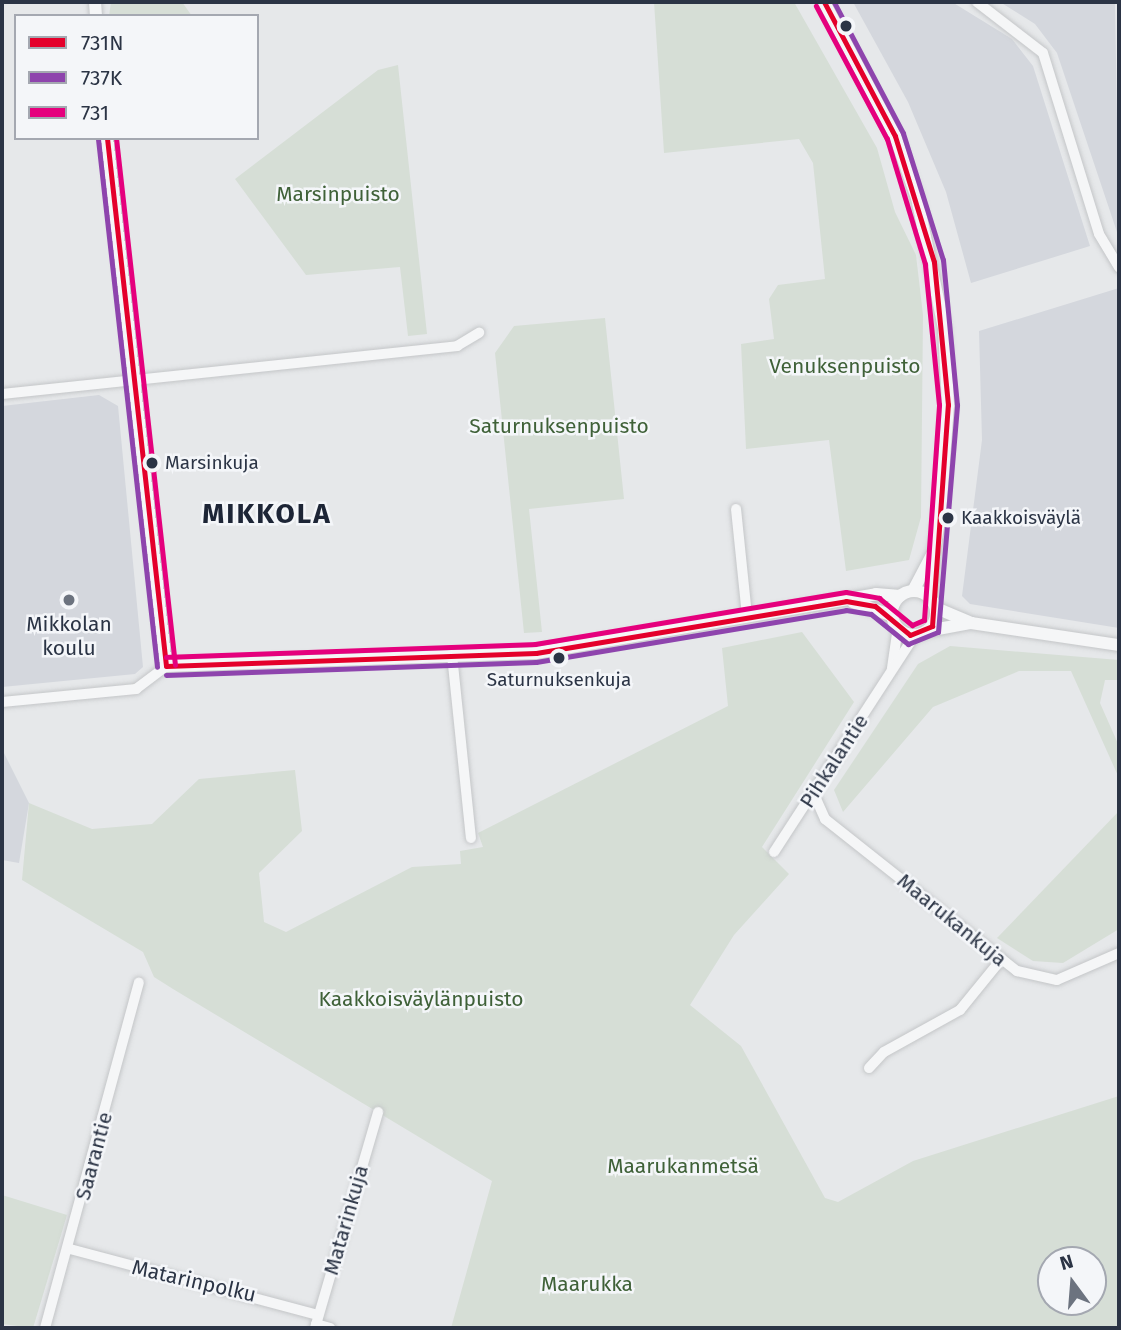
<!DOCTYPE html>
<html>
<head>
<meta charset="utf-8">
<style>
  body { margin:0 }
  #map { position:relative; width:1121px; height:1330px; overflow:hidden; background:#e6e8ea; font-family:"Fira Sans",sans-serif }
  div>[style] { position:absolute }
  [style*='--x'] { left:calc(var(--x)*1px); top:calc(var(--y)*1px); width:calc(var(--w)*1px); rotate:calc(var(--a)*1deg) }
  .built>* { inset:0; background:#d4d7dd }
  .green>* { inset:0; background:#d6ded6 }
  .roads { filter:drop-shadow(0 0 2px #c4c6c8) drop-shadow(0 0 2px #c4c6c8) }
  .minor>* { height:10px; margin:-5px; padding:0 5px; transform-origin:5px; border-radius:5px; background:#f5f6f7 }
  .tertiary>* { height:12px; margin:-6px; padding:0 6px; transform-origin:6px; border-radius:6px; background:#f5f6f7 }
  .tertiary>.ring { margin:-6px; padding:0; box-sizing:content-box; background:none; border:12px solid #f5f6f7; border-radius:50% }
  .bus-1>* { height:5px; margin:-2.5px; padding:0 2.5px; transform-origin:2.5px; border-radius:2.5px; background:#e4002b }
  .bus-2>* { height:5px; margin:-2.5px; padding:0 2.5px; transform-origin:2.5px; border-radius:2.5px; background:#8e44ad }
  .bus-3>* { height:5px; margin:-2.5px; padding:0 2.5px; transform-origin:2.5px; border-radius:2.5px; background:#e5007d }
  .dots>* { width:19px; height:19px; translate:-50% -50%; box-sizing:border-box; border:4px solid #f4f6f9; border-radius:50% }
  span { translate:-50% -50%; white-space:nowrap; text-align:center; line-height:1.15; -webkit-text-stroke:5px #f4f6f9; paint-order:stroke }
  .bus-label { font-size:19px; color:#2b3445 }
  .left { translate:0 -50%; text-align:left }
  .park-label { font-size:21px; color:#3f6138 }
  .poi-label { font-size:21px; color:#2b3445 }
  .street-label { font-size:21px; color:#2b3445 }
  .district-label { font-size:28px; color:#1d2536; font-weight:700; letter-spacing:2px }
  .frame { position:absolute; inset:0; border:4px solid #2b3445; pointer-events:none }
  .legend { position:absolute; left:14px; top:14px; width:245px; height:126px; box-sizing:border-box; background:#f4f6f9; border:2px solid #a4a8b1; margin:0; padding:9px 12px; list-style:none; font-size:21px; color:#2b3445 }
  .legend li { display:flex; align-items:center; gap:14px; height:35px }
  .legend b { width:35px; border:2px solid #a4a8b1 }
  .north { position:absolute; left:1037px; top:1246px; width:70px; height:70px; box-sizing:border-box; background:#f4f6f9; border:2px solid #a4a8b1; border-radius:50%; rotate:344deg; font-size:19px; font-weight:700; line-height:28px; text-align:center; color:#2b3445 }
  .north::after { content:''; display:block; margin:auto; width:24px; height:32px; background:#6c737f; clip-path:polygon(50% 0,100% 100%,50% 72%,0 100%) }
</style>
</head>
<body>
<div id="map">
  <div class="built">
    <div style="clip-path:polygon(853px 2px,952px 2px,1012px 39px,1033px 66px,1090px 246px,971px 283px,946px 192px,908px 102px)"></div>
    <div style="clip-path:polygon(1000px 2px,1115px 2px,1119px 238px,1057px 53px,1035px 24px)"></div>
    <div style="clip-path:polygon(1119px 288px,1119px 628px,970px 604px,962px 596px,982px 440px,979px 331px)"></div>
    <div style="clip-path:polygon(99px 395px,118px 406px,143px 667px,135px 674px,2px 687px,2px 406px)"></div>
    <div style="clip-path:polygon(2px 749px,29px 803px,19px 863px,2px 860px)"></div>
  </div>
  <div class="green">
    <div style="clip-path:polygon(111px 2px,182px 2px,192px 16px,109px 16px)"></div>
    <div style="clip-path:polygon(654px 2px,794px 2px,877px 148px,895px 212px,916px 255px,923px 315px,921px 517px,909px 560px,846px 571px,829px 440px,746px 449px,741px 344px,774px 339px,769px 299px,778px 285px,825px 279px,813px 163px,799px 139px,664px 153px)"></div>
    <div style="clip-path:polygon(398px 65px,427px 334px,408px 336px,400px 267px,306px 275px,235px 179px,378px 70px)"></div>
    <div style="clip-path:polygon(605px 318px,624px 499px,529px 509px,542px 632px,524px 633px,495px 353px,514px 326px)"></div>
    <div style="clip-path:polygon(evenodd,802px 632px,854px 702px,762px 847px,789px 874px,734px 935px,690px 1005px,741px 1046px,825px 1198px,838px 1202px,913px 1161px,1119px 1096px,1119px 1328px,451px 1328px,492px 1181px,173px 989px,154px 977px,143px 952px,22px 880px,29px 803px,92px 829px,152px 824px,199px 779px,295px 770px,302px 831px,259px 873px,264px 922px,286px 932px,412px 867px,461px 864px,460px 851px,483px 847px,478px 833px,728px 706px,722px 648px,802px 632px,1051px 1260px,1093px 1260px,1093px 1302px,1051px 1302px,1051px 1260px)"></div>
    <div style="clip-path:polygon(950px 646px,1119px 660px,1119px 680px,1105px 680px,1100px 703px,1119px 746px,1119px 778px,1071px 671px,1019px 671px,933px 707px,843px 812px,834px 790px,918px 664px)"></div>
    <div style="clip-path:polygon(1119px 811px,1119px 929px,1063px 963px,1033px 961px,997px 938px)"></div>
    <div style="clip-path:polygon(2px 1195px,67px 1215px,33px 1328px,2px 1324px)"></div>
  </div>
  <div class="roads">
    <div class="minor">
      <div style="--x:977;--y:2;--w:83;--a:37.7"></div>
      <div style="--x:1043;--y:53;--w:189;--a:72.8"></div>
      <div style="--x:1099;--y:234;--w:39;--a:59"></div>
      <div style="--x:2;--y:394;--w:458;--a:-6"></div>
      <div style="--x:457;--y:346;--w:26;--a:-31"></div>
      <div style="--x:736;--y:509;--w:108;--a:84.1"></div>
      <div style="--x:452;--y:655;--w:184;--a:84.1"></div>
      <div style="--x:892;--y:668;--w:41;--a:-81.7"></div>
      <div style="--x:2;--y:702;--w:135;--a:-5.5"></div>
      <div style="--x:136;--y:689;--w:38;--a:-37"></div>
      <div style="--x:813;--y:792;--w:30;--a:66"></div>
      <div style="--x:825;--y:819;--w:245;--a:38.4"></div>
      <div style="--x:1017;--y:971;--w:41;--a:12.7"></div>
      <div style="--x:1057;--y:980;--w:68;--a:-23.5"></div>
      <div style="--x:774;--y:852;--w:259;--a:-57"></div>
      <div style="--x:869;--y:1068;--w:22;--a:-47"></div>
      <div style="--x:884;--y:1052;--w:87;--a:-28.9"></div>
      <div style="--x:960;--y:1010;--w:63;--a:-50.8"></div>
      <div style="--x:70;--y:1249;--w:257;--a:14.9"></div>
      <div style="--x:316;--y:1324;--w:15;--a:16"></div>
      <div style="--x:45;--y:1328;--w:358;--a:-74.8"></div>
      <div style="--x:315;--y:1328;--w:225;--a:-73.7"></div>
    </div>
    <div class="tertiary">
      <div style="--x:95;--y:2;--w:14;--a:86"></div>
      <div style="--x:824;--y:2;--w:152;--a:62.1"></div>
      <div style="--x:895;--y:136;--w:66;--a:70.5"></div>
      <div style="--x:917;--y:198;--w:133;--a:78.3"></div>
      <div style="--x:944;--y:328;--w:77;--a:87"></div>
      <div style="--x:948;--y:405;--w:109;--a:94.2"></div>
      <div style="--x:940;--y:514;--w:37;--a:99"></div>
      <div style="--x:934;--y:551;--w:45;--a:117.7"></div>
      <div style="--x:107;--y:138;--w:531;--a:83.62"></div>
      <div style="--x:166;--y:666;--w:370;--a:-2"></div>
      <div style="--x:536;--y:653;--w:345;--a:-9.8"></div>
      <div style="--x:876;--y:594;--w:24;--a:5"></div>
      <div class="ring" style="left:892px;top:591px;width:32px;height:32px"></div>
      <div style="--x:930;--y:598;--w:44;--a:-84.8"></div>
      <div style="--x:853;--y:602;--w:42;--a:19.3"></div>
      <div style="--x:936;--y:608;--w:38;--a:23"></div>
      <div style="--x:971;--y:623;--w:150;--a:8.5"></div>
      <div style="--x:927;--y:631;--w:45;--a:-10.3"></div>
    </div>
  </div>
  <div class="bus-1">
    <div style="--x:107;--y:138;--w:531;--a:83.62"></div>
    <div style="--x:166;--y:666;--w:370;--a:-2"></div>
    <div style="--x:536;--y:653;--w:314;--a:-9.5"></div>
    <div style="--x:846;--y:601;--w:29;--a:10"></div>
    <div style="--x:875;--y:606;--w:45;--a:39.6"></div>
    <div style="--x:910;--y:635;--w:24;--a:-22"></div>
    <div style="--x:932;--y:626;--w:222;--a:-85.9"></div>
    <div style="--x:948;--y:405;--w:144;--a:-95.6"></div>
    <div style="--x:934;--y:262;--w:132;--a:-107.2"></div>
    <div style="--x:895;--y:136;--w:152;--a:-117.9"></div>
  </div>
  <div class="bus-2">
    <div style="--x:98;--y:139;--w:531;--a:83.62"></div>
    <div style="--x:166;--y:675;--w:370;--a:-2"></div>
    <div style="--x:536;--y:662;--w:314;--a:-9.5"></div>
    <div style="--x:846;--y:610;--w:25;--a:9"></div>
    <div style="--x:871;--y:614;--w:48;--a:39"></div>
    <div style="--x:908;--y:644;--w:32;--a:-22"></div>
    <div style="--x:938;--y:632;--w:228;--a:-85.2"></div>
    <div style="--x:957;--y:405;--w:146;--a:-95.5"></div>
    <div style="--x:943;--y:260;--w:133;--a:-107.5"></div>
    <div style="--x:903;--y:133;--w:148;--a:-117.8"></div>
  </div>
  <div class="bus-3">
    <div style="--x:116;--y:138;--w:530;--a:83.61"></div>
    <div style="--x:166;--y:657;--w:369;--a:-2"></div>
    <div style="--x:535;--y:644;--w:315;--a:-9.5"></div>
    <div style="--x:846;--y:592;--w:34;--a:10"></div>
    <div style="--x:879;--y:598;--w:43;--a:39.3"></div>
    <div style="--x:912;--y:625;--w:13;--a:-23"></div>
    <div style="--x:924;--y:620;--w:216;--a:-86"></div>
    <div style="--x:939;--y:405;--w:142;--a:-95.7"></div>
    <div style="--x:925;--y:264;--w:131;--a:-106.9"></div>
    <div style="--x:887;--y:139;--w:151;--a:-118.1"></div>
  </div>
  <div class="dots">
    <div style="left:846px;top:26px;background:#2b3445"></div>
    <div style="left:152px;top:463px;background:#2b3445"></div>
    <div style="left:948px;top:518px;background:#2b3445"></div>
    <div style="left:69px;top:600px;background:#6c737f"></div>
    <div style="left:559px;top:658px;background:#2b3445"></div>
  </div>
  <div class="bus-label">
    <span class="left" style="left:165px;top:463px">Marsinkuja</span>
    <span class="left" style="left:961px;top:518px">Kaakkoisväylä</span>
    <span style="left:559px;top:680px">Saturnuksenkuja</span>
  </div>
  <div class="park-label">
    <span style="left:338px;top:194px">Marsinpuisto</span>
    <span style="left:845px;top:366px">Venuksenpuisto</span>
    <span style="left:559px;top:426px">Saturnuksenpuisto</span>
    <span style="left:421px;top:999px">Kaakkoisväylänpuisto</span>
    <span style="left:683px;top:1166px">Maarukanmetsä</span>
    <span style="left:587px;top:1284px">Maarukka</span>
  </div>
  <div class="poi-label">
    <span style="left:69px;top:636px">Mikkolan<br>koulu</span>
  </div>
  <div class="street-label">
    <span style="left:834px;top:761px;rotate:-57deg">Pihkalantie</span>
    <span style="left:952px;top:920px;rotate:39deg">Maarukankuja</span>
    <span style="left:94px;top:1156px;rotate:-75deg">Saarantie</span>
    <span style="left:346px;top:1220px;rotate:-74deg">Matarinkuja</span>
    <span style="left:194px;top:1281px;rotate:13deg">Matarinpolku</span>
  </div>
  <div class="district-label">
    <span style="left:267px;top:514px">MIKKOLA</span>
  </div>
  <div class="frame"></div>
  <ul class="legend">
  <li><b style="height:9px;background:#e4002b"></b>731N</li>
  <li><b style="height:9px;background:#8e44ad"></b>737K</li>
  <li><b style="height:9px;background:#e5007d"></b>731</li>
  </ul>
  <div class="north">N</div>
</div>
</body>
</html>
